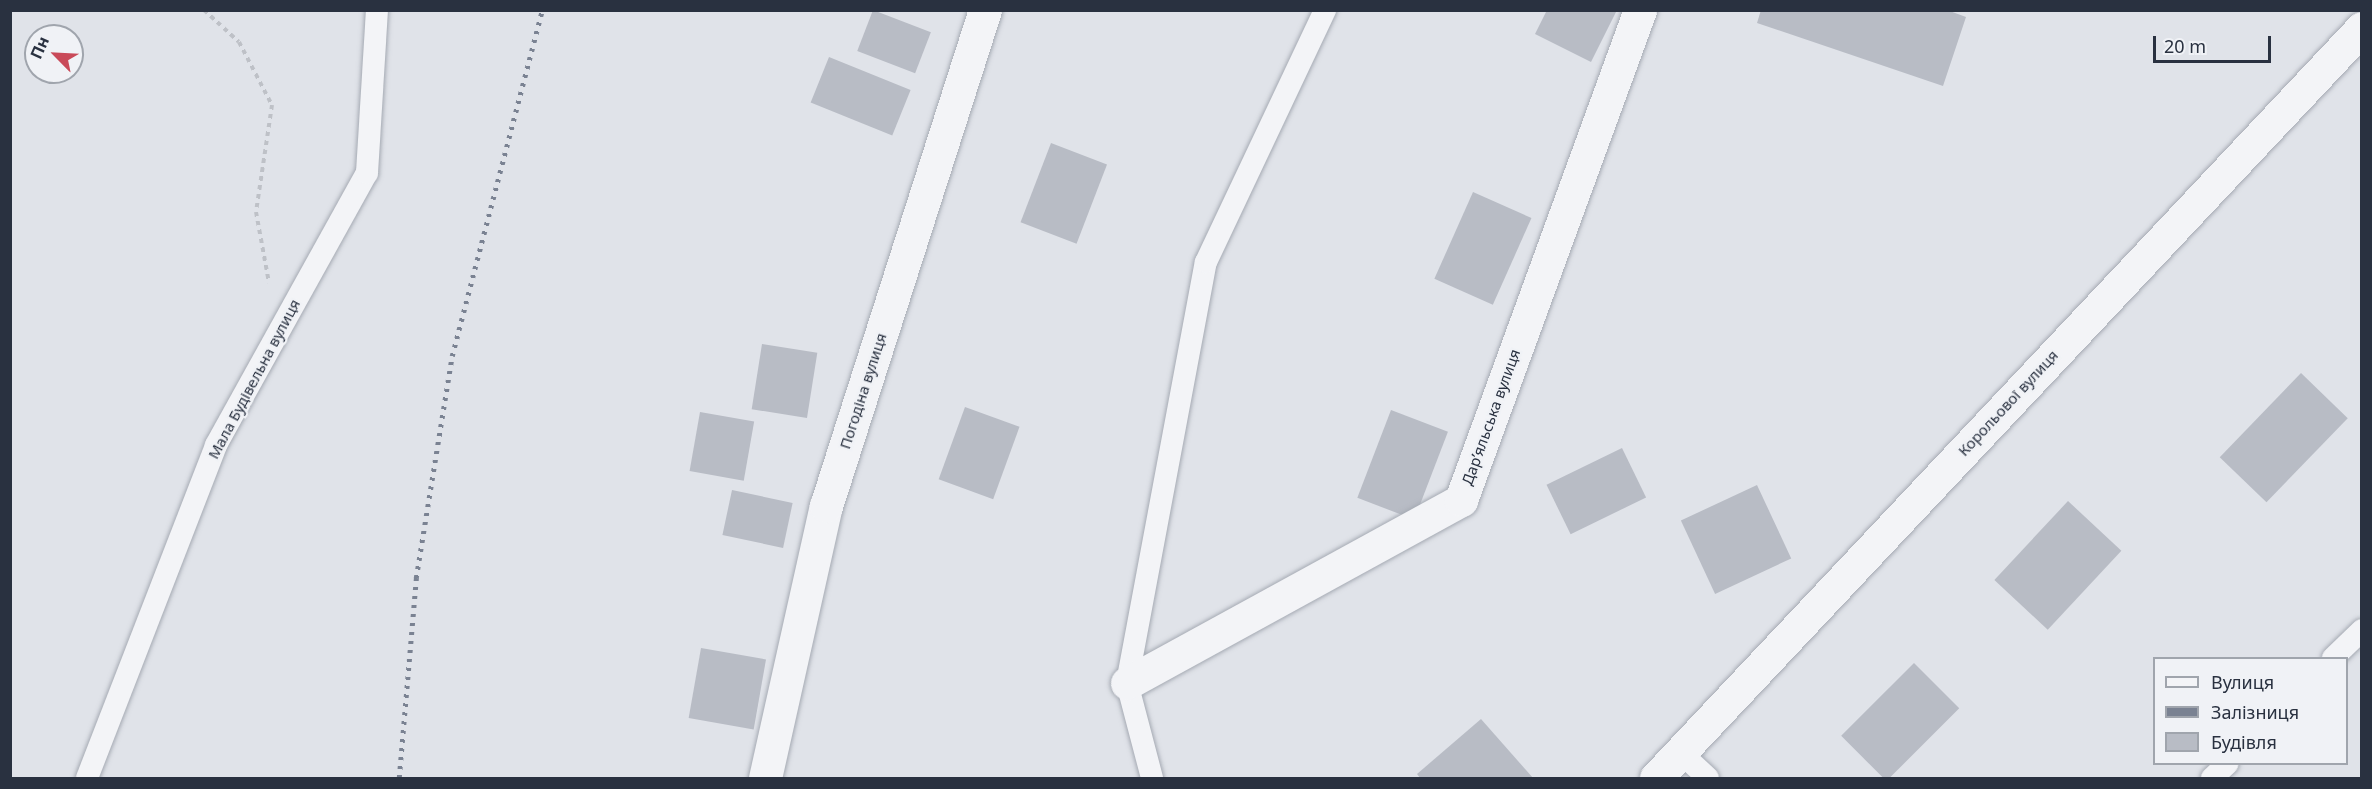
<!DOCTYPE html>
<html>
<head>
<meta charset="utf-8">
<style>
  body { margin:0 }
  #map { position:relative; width:2372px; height:789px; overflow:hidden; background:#e0e3e9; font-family:"Noto Sans",sans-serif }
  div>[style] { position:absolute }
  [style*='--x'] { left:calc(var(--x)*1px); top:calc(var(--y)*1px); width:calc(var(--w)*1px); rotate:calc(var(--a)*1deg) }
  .building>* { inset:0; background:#b8bcc5; transform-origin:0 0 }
  .path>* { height:4px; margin-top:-2px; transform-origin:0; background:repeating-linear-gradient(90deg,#bec1c7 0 4.5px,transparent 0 9px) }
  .roads { filter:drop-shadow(0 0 2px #a5aab3) drop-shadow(0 0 2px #a5aab3) }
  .service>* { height:22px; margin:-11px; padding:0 11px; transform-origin:11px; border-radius:11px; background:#f3f4f7 }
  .minor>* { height:33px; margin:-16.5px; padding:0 16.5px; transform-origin:16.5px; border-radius:16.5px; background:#f3f4f7 }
  .rail>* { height:4.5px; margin-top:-2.25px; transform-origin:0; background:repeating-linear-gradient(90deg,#7a8292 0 3px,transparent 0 9px) }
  span { translate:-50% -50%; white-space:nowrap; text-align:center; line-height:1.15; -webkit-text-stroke:4.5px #f0f2f6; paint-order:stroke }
  .street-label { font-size:15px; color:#293140 }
  .frame { position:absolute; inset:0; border:12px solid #293140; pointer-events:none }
  .legend { position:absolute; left:2153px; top:657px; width:195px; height:108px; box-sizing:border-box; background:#f0f2f6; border:2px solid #a0a5ad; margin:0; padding:8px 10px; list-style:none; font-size:18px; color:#293140 }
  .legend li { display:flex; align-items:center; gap:12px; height:30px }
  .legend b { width:30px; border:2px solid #a0a5ad }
  .north { position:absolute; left:24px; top:24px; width:60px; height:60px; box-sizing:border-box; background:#f0f2f6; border:2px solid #a0a5ad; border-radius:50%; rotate:294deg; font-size:16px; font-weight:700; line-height:24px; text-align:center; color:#293140 }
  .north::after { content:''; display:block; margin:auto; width:21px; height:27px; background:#c94a59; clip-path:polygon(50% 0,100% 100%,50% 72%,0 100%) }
  .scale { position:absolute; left:2153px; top:36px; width:118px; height:27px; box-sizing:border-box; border:3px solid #293140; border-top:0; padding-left:8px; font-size:18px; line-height:21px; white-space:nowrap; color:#293140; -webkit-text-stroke:4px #f0f2f6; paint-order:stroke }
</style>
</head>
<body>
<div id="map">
  <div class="building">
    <div style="left:873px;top:10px;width:62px;height:44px;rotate:21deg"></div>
    <div style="clip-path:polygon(1547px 10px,1617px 10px,1591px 62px,1535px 34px)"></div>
    <div style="clip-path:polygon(1761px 10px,1947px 10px,1966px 17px,1943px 86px,1757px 23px)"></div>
    <div style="left:829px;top:57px;width:88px;height:49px;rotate:22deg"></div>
    <div style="left:1051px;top:143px;width:60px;height:85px;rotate:21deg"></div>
    <div style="left:1473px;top:192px;width:64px;height:95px;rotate:24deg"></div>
    <div style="left:762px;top:344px;width:56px;height:66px;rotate:9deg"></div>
    <div style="left:2301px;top:373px;width:65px;height:117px;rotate:44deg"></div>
    <div style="left:965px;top:407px;width:58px;height:77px;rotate:20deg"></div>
    <div style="left:1391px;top:410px;width:61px;height:94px;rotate:21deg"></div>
    <div style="left:700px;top:412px;width:55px;height:60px;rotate:10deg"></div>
    <div style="left:1622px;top:448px;width:55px;height:84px;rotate:64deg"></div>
    <div style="left:1757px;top:485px;width:81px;height:84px;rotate:65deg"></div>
    <div style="left:732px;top:490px;width:62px;height:46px;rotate:12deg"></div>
    <div style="left:2068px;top:501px;width:73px;height:108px;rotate:43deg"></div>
    <div style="left:701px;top:648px;width:66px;height:71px;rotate:10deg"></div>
    <div style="left:1914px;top:663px;width:64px;height:103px;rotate:45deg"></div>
    <div style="clip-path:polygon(1481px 719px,1533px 778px,1420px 778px,1417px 774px)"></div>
  </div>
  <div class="path">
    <div style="--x:204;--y:10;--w:47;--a:42.4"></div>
    <div style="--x:239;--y:42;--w:71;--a:62.4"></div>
    <div style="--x:272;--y:105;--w:108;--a:98.5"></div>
    <div style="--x:256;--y:212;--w:72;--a:79.6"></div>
  </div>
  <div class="roads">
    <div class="service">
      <div style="--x:2333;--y:658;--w:40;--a:-44"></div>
      <div style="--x:1680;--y:752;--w:38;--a:43"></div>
      <div style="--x:87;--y:778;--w:357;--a:-68.8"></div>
      <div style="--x:216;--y:445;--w:311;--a:-61"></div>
      <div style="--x:367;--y:173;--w:163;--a:-86.5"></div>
      <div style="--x:1152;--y:778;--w:98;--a:-104.7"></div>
      <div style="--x:1127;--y:683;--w:428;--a:-79.4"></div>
      <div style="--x:1206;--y:262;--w:279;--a:-64.7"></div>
      <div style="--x:2212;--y:778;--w:21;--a:-43"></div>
    </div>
    <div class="minor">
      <div style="--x:1127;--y:683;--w:381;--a:-28.7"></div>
      <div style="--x:1461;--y:500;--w:522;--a:-69.93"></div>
      <div style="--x:765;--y:778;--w:279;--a:-77.4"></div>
      <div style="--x:826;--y:506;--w:521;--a:-72.23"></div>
      <div style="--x:1656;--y:778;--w:1030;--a:-46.73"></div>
    </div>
  </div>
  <div class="rail">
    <div style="--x:399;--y:778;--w:201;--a:-85.1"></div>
    <div style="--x:416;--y:578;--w:225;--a:-80.8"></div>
    <div style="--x:452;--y:356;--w:358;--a:-75.4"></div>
  </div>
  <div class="street-label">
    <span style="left:254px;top:379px;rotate:-62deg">Мала Будівельна вулиця</span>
    <span style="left:863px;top:391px;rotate:-72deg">Погодіна вулиця</span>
    <span style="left:2008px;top:403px;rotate:-47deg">Корольової вулиця</span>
    <span style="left:1491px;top:417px;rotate:-70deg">Дар’яльська вулиця</span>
  </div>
  <div class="frame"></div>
  <ul class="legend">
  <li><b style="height:8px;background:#f3f4f7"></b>Вулиця</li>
  <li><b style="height:8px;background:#7a8292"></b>Залізниця</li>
  <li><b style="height:16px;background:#b8bcc5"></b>Будівля</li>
  </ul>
  <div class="north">Пн</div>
  <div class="scale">20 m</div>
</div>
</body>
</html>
